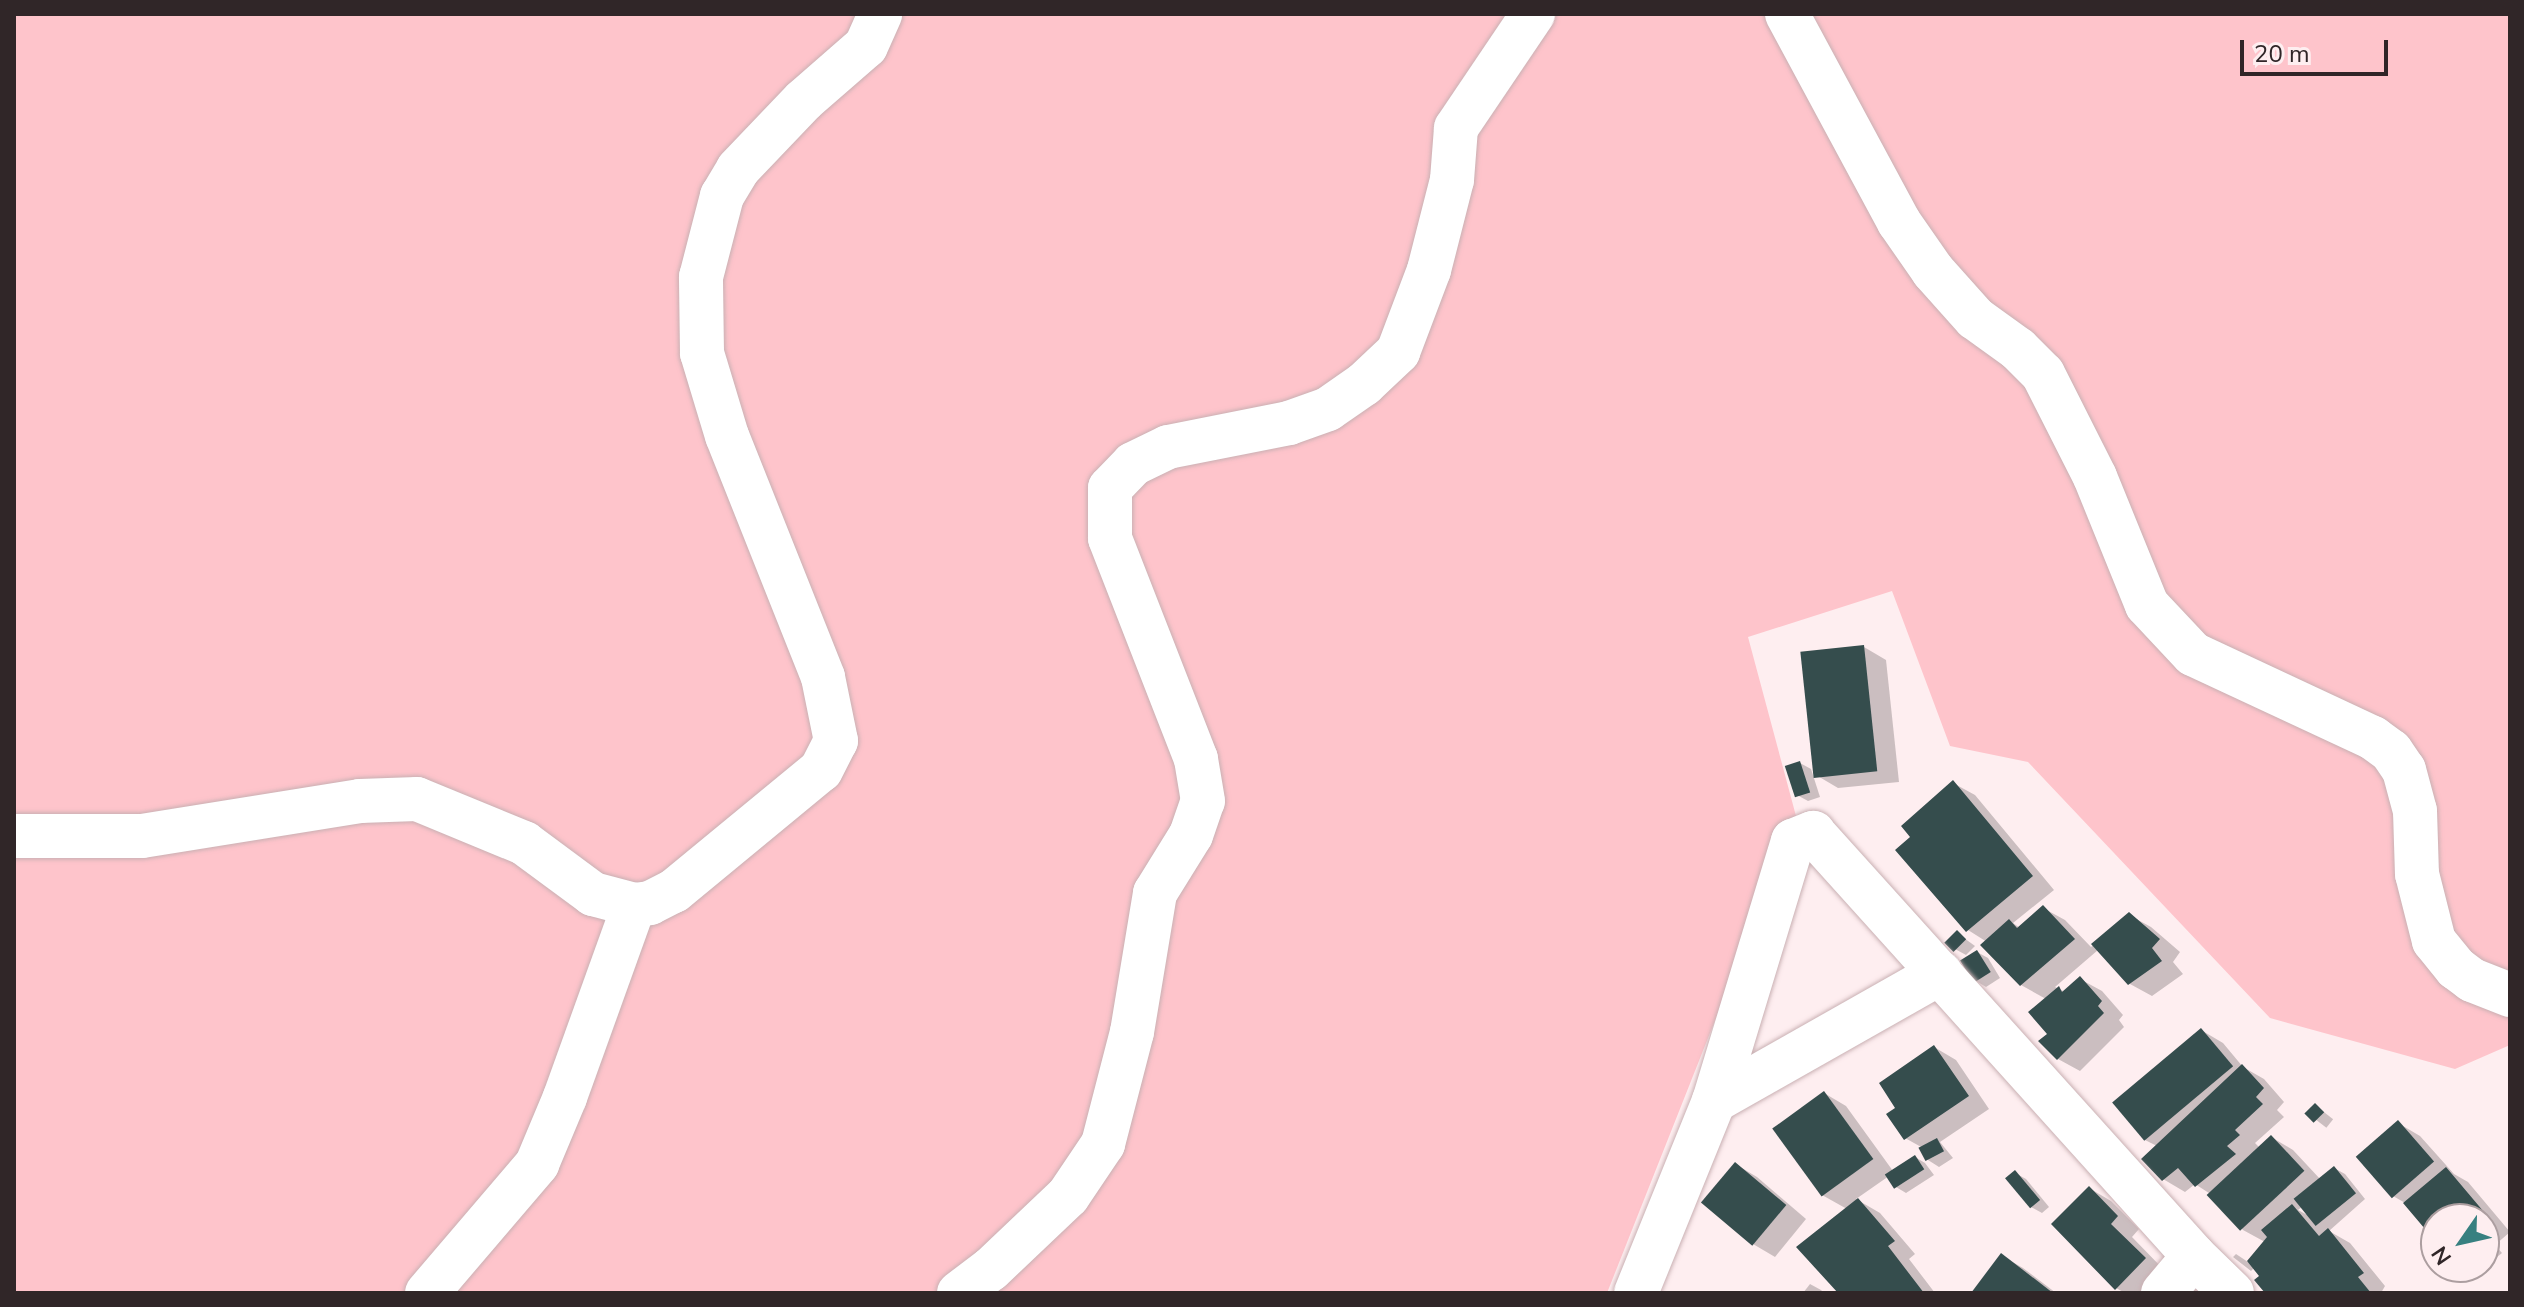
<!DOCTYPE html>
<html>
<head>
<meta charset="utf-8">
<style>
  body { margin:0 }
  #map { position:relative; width:2524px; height:1307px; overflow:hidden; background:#feeef0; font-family:"Nunito Sans",sans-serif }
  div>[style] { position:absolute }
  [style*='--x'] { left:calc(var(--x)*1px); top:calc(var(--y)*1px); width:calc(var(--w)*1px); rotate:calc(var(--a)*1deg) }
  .green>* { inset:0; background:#fec4cb }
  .shadow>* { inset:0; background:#0003; transform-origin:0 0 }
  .building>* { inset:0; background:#354d4d; transform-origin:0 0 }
  .roads { filter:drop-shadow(0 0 2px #c9b0b3) drop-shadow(0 0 2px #c9b0b3) }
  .minor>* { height:44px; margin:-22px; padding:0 22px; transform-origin:22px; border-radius:22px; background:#fff }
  span { translate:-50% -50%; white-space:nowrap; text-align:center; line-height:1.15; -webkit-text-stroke:8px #feeef0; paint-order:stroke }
  .frame { position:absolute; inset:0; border:16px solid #302628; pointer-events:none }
  .north { position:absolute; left:2420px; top:1203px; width:80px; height:80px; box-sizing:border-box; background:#feeef0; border:2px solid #ac9ea0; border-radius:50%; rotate:236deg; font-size:22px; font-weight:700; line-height:32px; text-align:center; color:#302628 }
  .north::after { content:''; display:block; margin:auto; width:28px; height:36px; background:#378080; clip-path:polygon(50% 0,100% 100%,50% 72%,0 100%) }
  .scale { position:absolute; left:2240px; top:40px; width:148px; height:36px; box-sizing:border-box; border:4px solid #302628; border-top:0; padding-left:10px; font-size:24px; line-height:28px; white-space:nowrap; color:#302628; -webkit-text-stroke:6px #feeef0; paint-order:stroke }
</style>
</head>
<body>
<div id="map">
  <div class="green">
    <div style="clip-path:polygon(14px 14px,2510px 14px,2510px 1045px,2455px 1069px,2270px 1018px,2028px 762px,1950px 746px,1892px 591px,1748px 637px,1796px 816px,1607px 1293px,14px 1293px)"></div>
  </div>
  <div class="shadow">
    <div style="clip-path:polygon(1864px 647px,1886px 660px,1899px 782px,1838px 788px,1816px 775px)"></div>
    <div style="clip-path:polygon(1800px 763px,1811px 769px,1820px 797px,1808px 801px,1797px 795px)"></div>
    <div style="clip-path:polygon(1953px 783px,1975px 795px,2054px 890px,2013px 923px,2020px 928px,2043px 908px,2065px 920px,2091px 947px,2129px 915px,2151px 927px,2180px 952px,2173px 962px,2183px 974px,2152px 996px,2130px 984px,2098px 950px,2055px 987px,2065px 992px,2080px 979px,2102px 991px,2123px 1015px,2119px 1020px,2124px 1027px,2080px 1071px,2058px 1059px,2046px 999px,2021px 985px,1987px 942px,1968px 930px,1913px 837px)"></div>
    <div style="clip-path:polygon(1957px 933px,1975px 946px,1966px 955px,1955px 949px)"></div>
    <div style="clip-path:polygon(1977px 952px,1988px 958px,2000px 978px,1986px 987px,1976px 981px)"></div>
    <div style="clip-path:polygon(evenodd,2201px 1030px,2223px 1043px,2243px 1067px,2264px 1079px,2284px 1102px,2277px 1110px,2284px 1117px,2255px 1143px,2260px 1148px,2271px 1137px,2293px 1150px,2321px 1180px,2334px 1168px,2345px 1174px,2365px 1199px,2329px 1231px,2350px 1243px,2385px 1286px,2381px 1293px,2268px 1293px,2255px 1267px,2251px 1271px,2233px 1257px,2236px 1254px,2248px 1262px,2265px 1242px,2243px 1230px,2212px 1195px,2195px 1184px,2185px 1192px,2163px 1179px,2157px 1146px,2145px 1140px,2201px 1030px,2303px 1206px,2313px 1218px,2298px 1210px,2303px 1206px)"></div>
    <div style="clip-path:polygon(1934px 1047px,1956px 1060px,1989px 1109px,1940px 1142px,1953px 1158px,1939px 1167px,1928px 1160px,1923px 1148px,1905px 1138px,1898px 1109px)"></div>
    <div style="clip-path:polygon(1824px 1093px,1846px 1106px,1893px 1171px,1915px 1157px,1925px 1163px,1934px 1175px,1906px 1193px,1896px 1187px,1889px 1176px,1856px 1199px,1880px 1213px,1915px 1254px,1909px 1259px,1935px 1293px,1841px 1293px,1847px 1209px,1822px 1195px)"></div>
    <div style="left:2315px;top:1105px;width:23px;height:11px;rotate:38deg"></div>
    <div style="clip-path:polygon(2398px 1123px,2420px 1136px,2454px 1174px,2468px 1182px,2510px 1232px,2495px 1245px,2502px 1253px,2476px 1274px,2464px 1267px,2484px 1267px,2484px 1219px,2436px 1219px,2436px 1239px,2407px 1204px,2393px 1196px)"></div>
    <div style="clip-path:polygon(1735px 1164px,1757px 1177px,1806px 1219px,1775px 1257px,1753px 1244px)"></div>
    <div style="clip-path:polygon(2015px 1173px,2026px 1179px,2049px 1207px,2042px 1213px,2031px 1207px)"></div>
    <div style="clip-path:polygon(2089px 1188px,2111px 1201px,2139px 1229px,2132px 1237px,2166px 1272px,2146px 1293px,2125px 1293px,2116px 1288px)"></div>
    <div style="clip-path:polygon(2002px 1256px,2023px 1268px,2056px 1293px,1973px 1293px)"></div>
    <div style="clip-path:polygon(1810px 1284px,1821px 1290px,1824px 1293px,1803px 1293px)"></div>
  </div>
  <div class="building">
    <div style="left:1864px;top:645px;width:127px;height:64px;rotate:84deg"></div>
    <div style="left:1800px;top:761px;width:33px;height:16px;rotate:72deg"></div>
    <div style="clip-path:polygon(1953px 780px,2033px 876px,1966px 932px,1895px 850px,1910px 837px,1901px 826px)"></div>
    <div style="clip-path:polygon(2043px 905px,2075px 939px,2020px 986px,1980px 945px,2009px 919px,2017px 928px)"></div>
    <div style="clip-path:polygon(2129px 912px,2160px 939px,2152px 948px,2162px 961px,2128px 985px,2091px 944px)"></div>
    <div style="left:1957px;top:930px;width:13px;height:18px;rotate:45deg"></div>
    <div style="left:1977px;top:950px;width:26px;height:20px;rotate:58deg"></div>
    <div style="clip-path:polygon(2080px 976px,2102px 1001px,2098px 1006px,2104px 1013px,2057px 1060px,2038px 1041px,2047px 1034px,2028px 1012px,2059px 986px,2062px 992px)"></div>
    <div style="left:2201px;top:1028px;width:50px;height:116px;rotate:50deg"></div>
    <div style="clip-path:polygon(1934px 1045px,1969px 1096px,1904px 1140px,1886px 1114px,1895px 1108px,1879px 1083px)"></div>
    <div style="clip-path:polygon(2242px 1064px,2264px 1088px,2256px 1097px,2263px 1104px,2235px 1130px,2240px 1135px,2227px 1146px,2236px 1154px,2195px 1187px,2178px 1168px,2162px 1181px,2141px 1159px)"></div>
    <div style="left:1824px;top:1091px;width:84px;height:64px;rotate:54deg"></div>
    <div style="left:2315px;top:1103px;width:13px;height:15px;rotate:45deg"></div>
    <div style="left:2398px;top:1120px;width:55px;height:56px;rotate:49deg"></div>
    <div style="left:2271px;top:1135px;width:49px;height:88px;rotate:47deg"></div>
    <div style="left:1937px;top:1138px;width:15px;height:21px;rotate:62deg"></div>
    <div style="left:1915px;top:1155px;width:17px;height:36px;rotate:57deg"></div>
    <div style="left:1735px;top:1162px;width:67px;height:53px;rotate:40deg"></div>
    <div style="left:2334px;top:1166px;width:35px;height:52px;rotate:51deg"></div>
    <div style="clip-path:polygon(2446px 1167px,2489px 1218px,2484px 1223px,2484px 1219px,2436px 1219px,2436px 1242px,2403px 1203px)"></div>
    <div style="left:2015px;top:1170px;width:39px;height:13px;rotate:50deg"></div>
    <div style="clip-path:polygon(2089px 1186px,2118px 1216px,2111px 1224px,2146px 1258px,2115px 1290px,2051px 1224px)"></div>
    <div style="clip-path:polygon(1858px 1198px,1895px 1241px,1888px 1246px,1924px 1293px,1838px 1293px,1796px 1247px)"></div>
    <div style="clip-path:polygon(2292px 1204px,2319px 1236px,2328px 1228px,2364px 1273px,2358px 1277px,2371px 1293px,2265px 1293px,2254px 1280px,2259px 1276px,2247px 1261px,2267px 1237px,2261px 1230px)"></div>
    <div style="clip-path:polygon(2001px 1253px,2053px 1293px,1971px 1293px)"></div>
  </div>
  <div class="roads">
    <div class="minor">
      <div style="--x:1787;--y:14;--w:236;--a:61.7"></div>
      <div style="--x:1899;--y:222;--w:60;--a:55.2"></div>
      <div style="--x:1933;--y:271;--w:63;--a:48.2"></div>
      <div style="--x:1975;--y:318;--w:53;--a:35.8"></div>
      <div style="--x:2018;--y:349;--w:35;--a:45"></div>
      <div style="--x:2043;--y:374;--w:115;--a:63.2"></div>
      <div style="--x:2095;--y:477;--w:138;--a:67.9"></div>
      <div style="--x:2147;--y:605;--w:67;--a:46.8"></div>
      <div style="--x:2193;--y:654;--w:199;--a:25"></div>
      <div style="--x:2373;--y:738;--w:22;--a:36"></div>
      <div style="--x:2391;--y:751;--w:23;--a:56"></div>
      <div style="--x:2404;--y:770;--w:42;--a:75"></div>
      <div style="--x:2415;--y:811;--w:63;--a:88.2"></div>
      <div style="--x:2417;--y:874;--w:69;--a:75.8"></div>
      <div style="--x:2434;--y:941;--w:35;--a:51"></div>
      <div style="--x:2456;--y:968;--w:20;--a:37"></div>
      <div style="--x:2472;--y:980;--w:41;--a:21.5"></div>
      <div style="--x:14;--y:836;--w:128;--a:0"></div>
      <div style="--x:142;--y:836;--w:221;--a:-9.1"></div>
      <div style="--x:360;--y:801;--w:57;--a:-2"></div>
      <div style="--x:417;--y:799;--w:116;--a:22.4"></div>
      <div style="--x:524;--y:843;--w:86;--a:36.5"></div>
      <div style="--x:593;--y:894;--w:42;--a:15"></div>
      <div style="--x:634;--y:905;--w:16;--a:-7"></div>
      <div style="--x:650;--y:903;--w:27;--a:-27"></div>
      <div style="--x:674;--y:891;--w:190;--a:-39.5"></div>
      <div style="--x:821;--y:770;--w:33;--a:-63"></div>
      <div style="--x:836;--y:741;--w:65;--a:-101.5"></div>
      <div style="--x:823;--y:677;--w:259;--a:-111.7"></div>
      <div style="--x:727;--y:436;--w:87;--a:-106.8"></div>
      <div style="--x:702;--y:353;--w:76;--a:-90.8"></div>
      <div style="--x:701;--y:277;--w:84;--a:-75.5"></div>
      <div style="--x:722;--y:196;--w:31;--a:-59"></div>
      <div style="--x:738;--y:169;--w:95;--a:-46.3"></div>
      <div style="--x:804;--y:100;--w:82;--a:-41.1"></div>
      <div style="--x:866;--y:46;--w:35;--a:-66"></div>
      <div style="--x:1714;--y:1101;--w:272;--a:-73.1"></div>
      <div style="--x:1793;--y:841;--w:22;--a:-22"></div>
      <div style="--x:1813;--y:833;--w:569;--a:47.99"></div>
      <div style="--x:2194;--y:1256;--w:53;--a:44.2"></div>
      <div style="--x:427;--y:1293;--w:170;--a:-49.5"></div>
      <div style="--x:537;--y:1164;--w:73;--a:-67.3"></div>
      <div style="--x:565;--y:1097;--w:204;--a:-70.2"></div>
      <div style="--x:959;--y:1293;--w:40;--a:-37"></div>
      <div style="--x:991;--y:1269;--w:106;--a:-43.5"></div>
      <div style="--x:1068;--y:1196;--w:63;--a:-56.1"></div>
      <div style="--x:1103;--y:1144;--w:116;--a:-75.5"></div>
      <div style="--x:1132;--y:1032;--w:141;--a:-80.6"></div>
      <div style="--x:1155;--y:893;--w:68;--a:-58.2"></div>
      <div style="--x:1191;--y:835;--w:36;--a:-71"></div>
      <div style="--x:1203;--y:801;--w:43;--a:-99.5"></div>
      <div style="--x:1196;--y:759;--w:237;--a:-111.3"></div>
      <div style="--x:1110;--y:538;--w:50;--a:-90"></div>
      <div style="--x:1110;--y:488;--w:33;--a:-46"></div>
      <div style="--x:1133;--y:464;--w:39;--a:-26"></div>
      <div style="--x:1168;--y:447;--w:123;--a:-11.2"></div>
      <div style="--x:1289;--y:423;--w:41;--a:-19.7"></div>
      <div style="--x:1328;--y:409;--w:44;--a:-34.8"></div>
      <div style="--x:1364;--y:384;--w:47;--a:-43.3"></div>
      <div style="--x:1398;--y:352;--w:88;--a:-69.3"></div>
      <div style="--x:1429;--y:270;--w:93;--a:-75.7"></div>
      <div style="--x:1452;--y:180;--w:52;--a:-85.6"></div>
      <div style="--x:1456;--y:128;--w:138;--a:-56"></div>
      <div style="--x:1636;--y:1293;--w:207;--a:-67.9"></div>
      <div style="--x:1714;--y:1101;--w:260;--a:-29.5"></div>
      <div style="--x:2163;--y:1293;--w:48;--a:-50"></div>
    </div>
  </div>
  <div class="frame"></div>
  <div class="north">N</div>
  <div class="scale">20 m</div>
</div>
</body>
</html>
